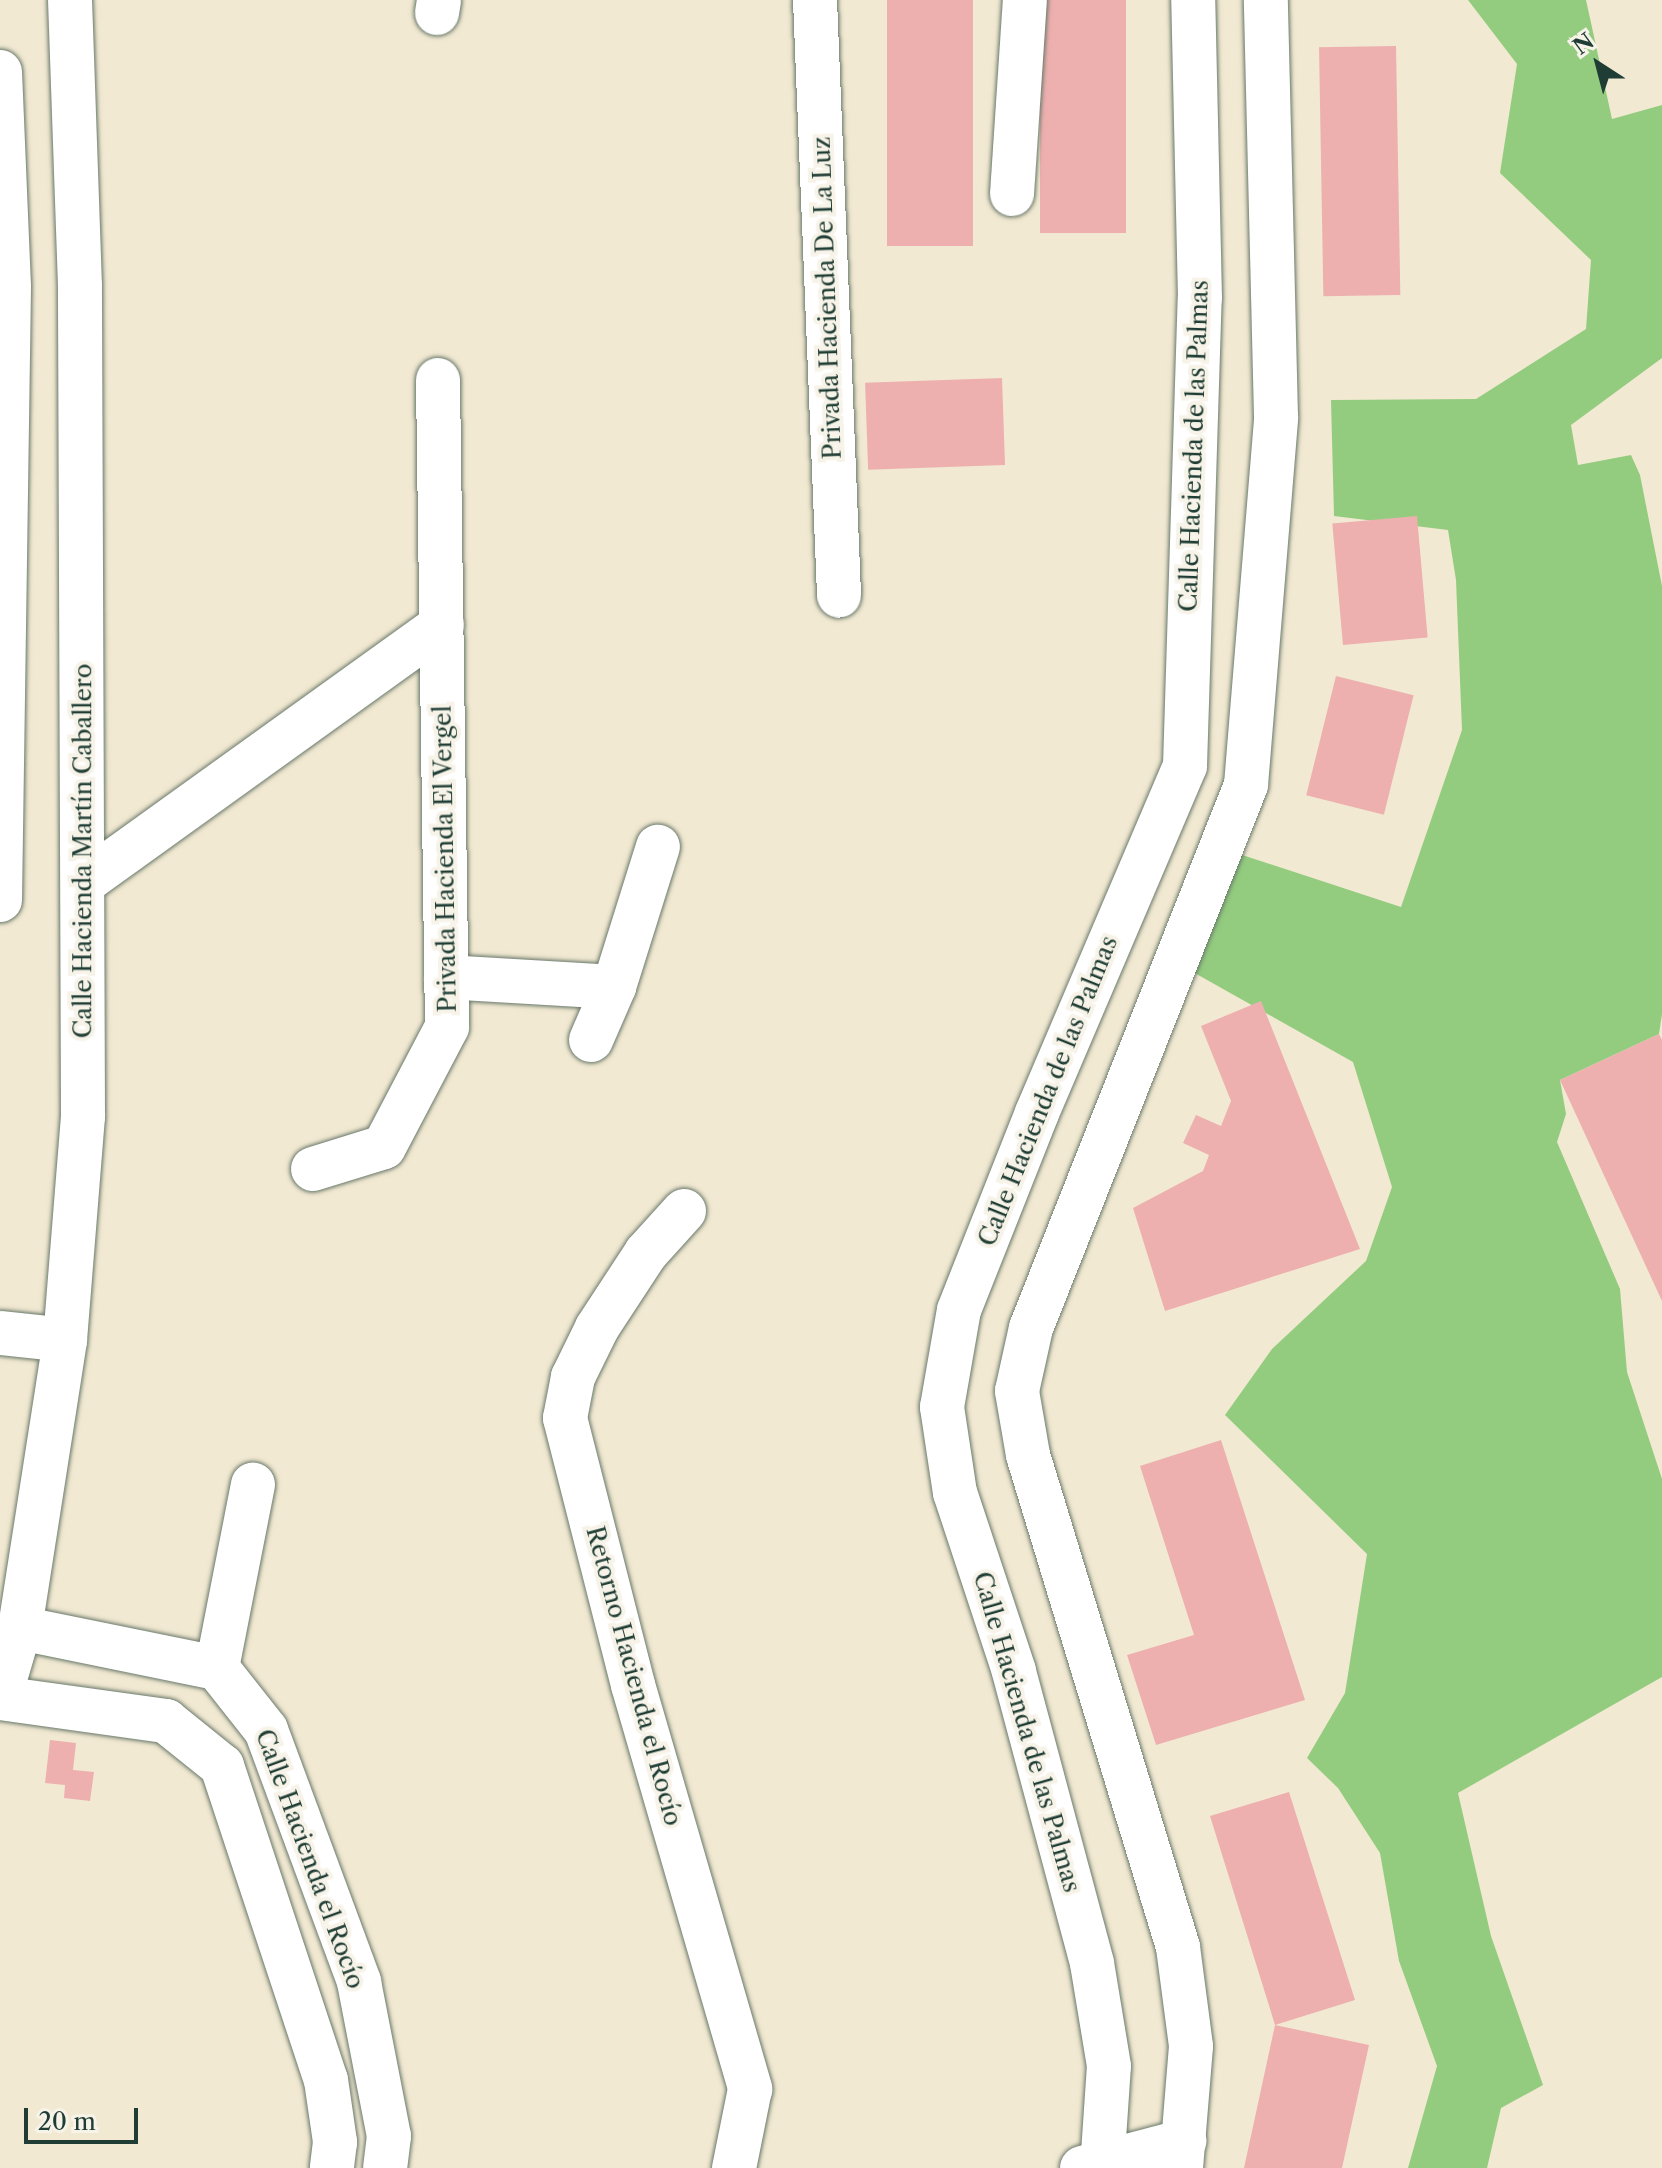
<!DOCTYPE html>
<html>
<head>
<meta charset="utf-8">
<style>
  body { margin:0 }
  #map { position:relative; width:1662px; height:2168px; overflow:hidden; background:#f2e9d2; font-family:"Libre Caslon Text",serif }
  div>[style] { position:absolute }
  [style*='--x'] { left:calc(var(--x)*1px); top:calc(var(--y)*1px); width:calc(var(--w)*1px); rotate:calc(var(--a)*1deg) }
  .green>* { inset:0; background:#93cc7f }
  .building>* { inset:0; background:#edb0af; transform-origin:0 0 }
  .roads { filter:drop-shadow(0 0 2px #69796b) drop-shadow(0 0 2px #69796b) }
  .minor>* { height:44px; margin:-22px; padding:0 22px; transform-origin:22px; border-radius:22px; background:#fff }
  .major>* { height:44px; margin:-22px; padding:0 22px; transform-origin:22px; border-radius:22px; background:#fff }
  span { translate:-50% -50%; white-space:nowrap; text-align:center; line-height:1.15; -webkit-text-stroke:8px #f7f3e8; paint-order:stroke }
  .street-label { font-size:24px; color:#1f3d34 }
  .north { position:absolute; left:1558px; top:24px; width:80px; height:80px; -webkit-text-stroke:6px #f7f3e8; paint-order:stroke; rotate:324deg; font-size:22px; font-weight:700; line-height:32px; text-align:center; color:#1f3d34 }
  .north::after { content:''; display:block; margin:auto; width:28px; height:36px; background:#1f3d34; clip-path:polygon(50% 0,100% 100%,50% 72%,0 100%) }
  .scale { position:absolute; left:24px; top:2108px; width:114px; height:36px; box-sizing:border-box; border:4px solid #1f3d34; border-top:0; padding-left:10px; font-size:24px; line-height:28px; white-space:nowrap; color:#1f3d34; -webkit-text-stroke:6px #f7f3e8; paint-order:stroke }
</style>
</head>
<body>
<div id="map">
  <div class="green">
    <div style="clip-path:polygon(1468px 0,1586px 0,1612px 119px,1662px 105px,1662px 358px,1571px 425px,1578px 465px,1631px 455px,1640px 475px,1662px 586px,1662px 1014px,1659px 1034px,1560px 1080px,1566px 1114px,1557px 1142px,1620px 1289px,1627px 1372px,1662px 1479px,1662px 1677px,1458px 1793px,1491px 1936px,1543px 2085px,1501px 2108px,1487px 2168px,1408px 2168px,1437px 2066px,1399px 1961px,1380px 1853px,1338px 1788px,1307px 1758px,1345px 1693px,1367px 1554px,1225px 1415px,1272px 1349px,1366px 1261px,1392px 1187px,1353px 1062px,1184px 967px,1233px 852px,1401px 907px,1462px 730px,1456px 580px,1448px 530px,1334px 516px,1331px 400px,1476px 399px,1586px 329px,1591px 260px,1500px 173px,1517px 64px)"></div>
  </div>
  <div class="building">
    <div style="left:887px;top:0;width:86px;height:246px"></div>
    <div style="left:1040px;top:0;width:86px;height:233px"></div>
    <div style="left:1396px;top:46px;width:249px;height:77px;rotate:89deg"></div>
    <div style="left:1002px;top:378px;width:87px;height:137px;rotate:88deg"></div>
    <div style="left:1417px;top:516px;width:122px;height:85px;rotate:85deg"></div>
    <div style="left:1336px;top:676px;width:80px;height:123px;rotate:14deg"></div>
    <div style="clip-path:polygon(1261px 1001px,1360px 1249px,1165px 1311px,1133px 1208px,1203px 1171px,1209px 1155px,1183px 1143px,1196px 1115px,1221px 1126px,1231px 1101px,1201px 1026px)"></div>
    <div style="clip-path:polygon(1659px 1034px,1662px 1040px,1662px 1301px,1560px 1080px)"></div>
    <div style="clip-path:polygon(1221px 1440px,1305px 1700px,1156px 1745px,1127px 1655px,1194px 1635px,1140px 1466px)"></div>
    <div style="clip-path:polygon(50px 1740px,76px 1743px,73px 1770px,94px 1772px,90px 1801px,64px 1798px,65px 1785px,45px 1783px)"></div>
    <div style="clip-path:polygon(1289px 1792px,1355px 2000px,1275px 2025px,1369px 2045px,1342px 2168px,1244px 2168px,1275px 2025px,1210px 1816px)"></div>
  </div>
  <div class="roads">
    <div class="minor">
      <div style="--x:815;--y:0;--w:596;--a:87.69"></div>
      <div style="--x:437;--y:13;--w:13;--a:-81"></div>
      <div style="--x:0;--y:72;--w:215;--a:87.6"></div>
      <div style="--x:9;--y:287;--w:613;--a:90.84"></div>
      <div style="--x:1012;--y:194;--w:194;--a:-86.2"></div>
      <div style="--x:83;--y:883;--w:442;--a:-35.7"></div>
      <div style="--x:446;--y:977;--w:168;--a:3.4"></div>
      <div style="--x:614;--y:987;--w:147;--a:-72.6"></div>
      <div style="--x:591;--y:1040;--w:58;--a:-66.5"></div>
      <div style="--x:313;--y:1169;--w:74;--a:-17.2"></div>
      <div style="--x:384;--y:1147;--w:136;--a:-62.3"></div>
      <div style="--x:447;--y:1027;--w:647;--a:-90.8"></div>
      <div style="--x:684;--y:1211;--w:57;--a:132.1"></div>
      <div style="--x:646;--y:1253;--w:90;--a:123.2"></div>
      <div style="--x:597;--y:1328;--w:55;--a:116.1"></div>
      <div style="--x:573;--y:1377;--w:42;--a:101"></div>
      <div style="--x:565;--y:1418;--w:276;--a:75.7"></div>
      <div style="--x:633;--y:1685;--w:421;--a:73.8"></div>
      <div style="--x:750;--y:2089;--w:81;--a:101.4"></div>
      <div style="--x:0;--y:1333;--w:65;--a:6.1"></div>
      <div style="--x:20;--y:1628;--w:201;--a:11.5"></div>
      <div style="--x:217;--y:1668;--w:79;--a:51.7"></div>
      <div style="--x:266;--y:1730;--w:269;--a:69.7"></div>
      <div style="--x:359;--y:1982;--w:157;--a:79"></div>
      <div style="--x:389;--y:2136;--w:32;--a:97"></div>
      <div style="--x:217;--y:1668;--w:187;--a:-78.9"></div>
      <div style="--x:0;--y:1696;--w:71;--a:-73.6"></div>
      <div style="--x:20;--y:1628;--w:291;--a:-81.1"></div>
      <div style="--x:65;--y:1340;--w:224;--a:-85.4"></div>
      <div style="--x:83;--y:1117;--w:831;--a:-90.21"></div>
      <div style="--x:80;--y:286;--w:286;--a:-92"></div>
      <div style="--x:0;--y:1698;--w:168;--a:7.9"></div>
      <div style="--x:166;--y:1721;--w:72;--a:38.8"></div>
      <div style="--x:222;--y:1766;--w:331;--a:71.7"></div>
      <div style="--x:326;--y:2080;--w:63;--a:81.7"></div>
      <div style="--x:335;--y:2142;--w:26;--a:97"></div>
      <div style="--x:1082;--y:2168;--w:106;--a:-14.8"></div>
    </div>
    <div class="major">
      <div style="--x:1102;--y:2168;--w:102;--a:-86.1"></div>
      <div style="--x:1109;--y:2066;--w:104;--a:-99.4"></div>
      <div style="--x:1092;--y:1963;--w:302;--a:-105"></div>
      <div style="--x:1014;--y:1671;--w:188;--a:-108.3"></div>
      <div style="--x:955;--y:1493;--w:87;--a:-98.6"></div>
      <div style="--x:942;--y:1407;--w:98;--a:-80.1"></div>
      <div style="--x:959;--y:1310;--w:212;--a:-68.4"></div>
      <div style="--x:1037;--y:1113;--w:377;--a:-66.9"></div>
      <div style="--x:1185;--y:766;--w:468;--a:-88.2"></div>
      <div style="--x:1200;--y:298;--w:298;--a:-91.3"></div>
      <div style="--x:1181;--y:2168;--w:122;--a:-85.3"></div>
      <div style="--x:1191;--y:2046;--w:100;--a:-97.5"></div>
      <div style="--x:1178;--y:1947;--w:514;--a:-106.96"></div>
      <div style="--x:1028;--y:1455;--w:65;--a:-99.8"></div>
      <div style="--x:1017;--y:1391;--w:65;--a:-77.5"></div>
      <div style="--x:1031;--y:1328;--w:584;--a:-68.4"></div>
      <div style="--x:1246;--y:785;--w:369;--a:-85.3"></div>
      <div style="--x:1276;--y:417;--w:417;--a:-91.4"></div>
    </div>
  </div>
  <div class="street-label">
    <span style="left:827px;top:298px;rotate:-92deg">Privada Hacienda De La Luz</span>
    <span style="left:1194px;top:446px;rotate:-88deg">Calle Hacienda de las Palmas</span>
    <span style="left:83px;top:851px;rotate:-90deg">Calle Hacienda Martín Caballero</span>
    <span style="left:445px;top:859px;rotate:-91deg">Privada Hacienda El Vergel</span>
    <span style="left:1048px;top:1091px;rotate:-68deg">Calle Hacienda de las Palmas</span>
    <span style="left:634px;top:1676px;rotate:75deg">Retorno Hacienda el Rocío</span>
    <span style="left:1027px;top:1732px;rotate:74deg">Calle Hacienda de las Palmas</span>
    <span style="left:310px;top:1859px;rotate:70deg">Calle Hacienda el Rocío</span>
  </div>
  <div class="north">N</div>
  <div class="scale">20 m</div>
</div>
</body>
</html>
